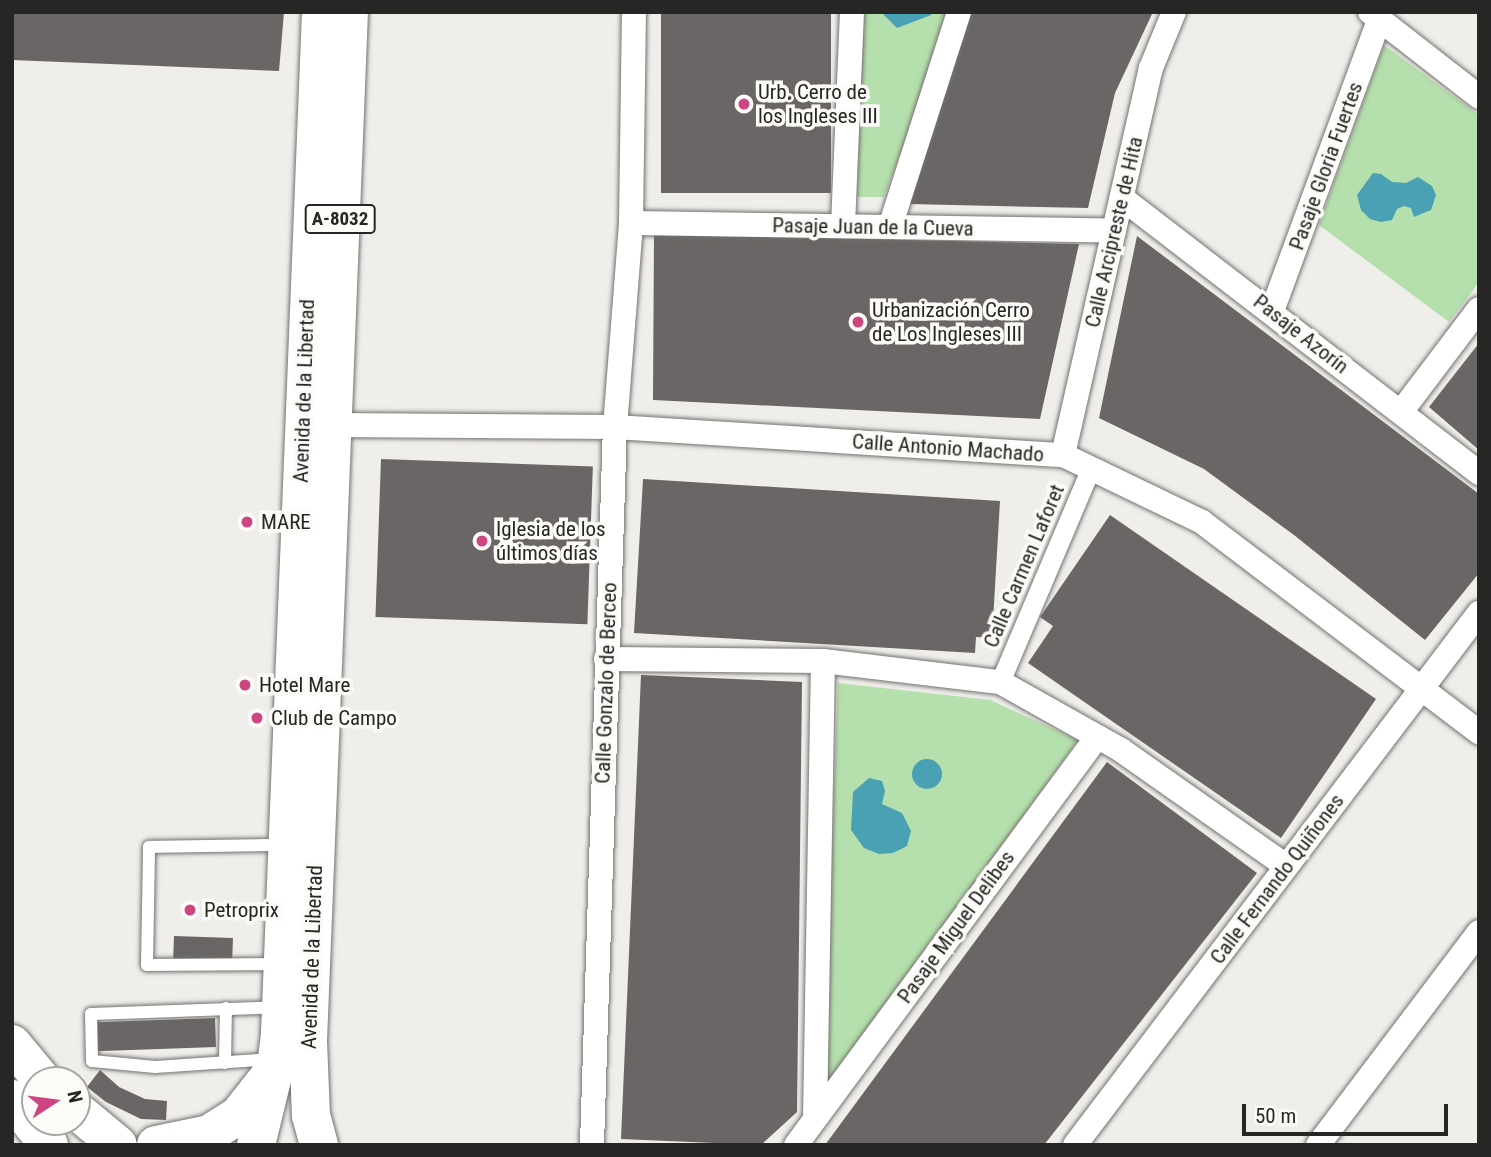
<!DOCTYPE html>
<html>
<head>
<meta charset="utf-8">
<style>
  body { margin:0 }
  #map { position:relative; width:1491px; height:1157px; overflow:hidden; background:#efeeea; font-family:"Roboto Condensed",sans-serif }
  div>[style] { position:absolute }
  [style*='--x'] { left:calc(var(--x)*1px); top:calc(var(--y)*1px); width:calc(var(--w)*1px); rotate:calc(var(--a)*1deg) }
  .green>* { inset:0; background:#b5dfad }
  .water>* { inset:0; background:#4aa1b3 }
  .round { border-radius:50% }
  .building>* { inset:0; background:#696665; transform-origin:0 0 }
  .roads { filter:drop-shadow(0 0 2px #73716e) drop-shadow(0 0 2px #73716e) }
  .service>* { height:12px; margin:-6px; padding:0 6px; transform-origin:6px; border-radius:6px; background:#fff }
  .pedestrian>* { height:19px; margin:-9.5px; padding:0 9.5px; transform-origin:9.5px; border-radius:9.5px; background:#fff }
  .minor>* { height:24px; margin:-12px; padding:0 12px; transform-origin:12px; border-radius:12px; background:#fff }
  .primary>* { height:38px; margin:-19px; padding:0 19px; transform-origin:19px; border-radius:19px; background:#fff }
  .dots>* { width:19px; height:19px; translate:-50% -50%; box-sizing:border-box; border:4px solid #fdfbf8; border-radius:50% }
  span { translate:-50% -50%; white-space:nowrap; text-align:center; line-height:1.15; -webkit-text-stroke:7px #fdfbf8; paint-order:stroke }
  .shield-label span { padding:2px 5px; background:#fdfbf8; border:2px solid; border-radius:5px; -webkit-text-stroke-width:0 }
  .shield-label { font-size:19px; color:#262625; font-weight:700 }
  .poi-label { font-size:21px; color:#262625 }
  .left { translate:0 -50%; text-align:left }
  .street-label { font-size:21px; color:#262625 }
  .frame { position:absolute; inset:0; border:14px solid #262625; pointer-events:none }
  .north { position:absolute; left:21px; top:1066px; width:70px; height:70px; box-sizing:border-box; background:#fdfbf8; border:2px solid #a7a6a4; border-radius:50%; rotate:77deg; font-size:19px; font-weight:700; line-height:28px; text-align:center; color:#262625 }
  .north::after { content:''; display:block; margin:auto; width:24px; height:32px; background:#cd4581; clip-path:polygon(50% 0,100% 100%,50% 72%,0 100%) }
  .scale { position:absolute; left:1242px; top:1104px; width:206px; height:32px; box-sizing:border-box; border:4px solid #262625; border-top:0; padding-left:9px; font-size:21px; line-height:24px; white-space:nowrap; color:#262625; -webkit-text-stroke:5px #fdfbf8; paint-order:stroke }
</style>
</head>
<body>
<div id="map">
  <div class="green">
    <div style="clip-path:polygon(864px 12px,953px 12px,884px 197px,855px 197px)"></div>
    <div style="clip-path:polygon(1384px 45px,1479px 115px,1479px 282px,1449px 322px,1319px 225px)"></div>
    <div style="clip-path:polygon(838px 683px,990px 700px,1078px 740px,823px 1095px)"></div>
  </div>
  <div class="water">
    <div style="clip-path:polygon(881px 12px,932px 12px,931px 15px,897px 28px)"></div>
    <div style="clip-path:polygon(1373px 173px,1381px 174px,1392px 182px,1406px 183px,1418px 177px,1432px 186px,1436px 195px,1431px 210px,1414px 217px,1411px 208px,1404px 206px,1397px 209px,1392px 220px,1381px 222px,1370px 219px,1361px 210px,1357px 195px)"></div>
    <div class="round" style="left:912px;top:759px;width:30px;height:30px"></div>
    <div style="clip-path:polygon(869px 778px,882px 781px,885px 791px,882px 804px,902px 813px,911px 831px,907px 846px,893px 853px,879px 854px,864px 848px,851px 830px,853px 792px)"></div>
  </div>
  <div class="building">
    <div style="clip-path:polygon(12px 12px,284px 12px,279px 71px,12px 60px)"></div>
    <div style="left:661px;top:12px;width:170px;height:181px"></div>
    <div style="clip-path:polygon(966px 12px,1153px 12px,1115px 93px,1088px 208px,909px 204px)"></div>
    <div style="clip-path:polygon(654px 234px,1079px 244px,1040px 419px,653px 400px)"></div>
    <div style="clip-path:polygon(1137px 236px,1479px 494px,1479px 573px,1425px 640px,1294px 535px,1204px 469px,1099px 418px)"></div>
    <div style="clip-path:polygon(1479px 343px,1479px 450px,1429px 407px)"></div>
    <div style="left:381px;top:459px;width:212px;height:158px;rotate:2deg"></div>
    <div style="clip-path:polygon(643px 479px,1000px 501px,992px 638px,976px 637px,975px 653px,634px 633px)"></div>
    <div style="clip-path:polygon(1110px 515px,1376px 699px,1281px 838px,1028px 663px,1053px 626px,1040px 617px)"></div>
    <div style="clip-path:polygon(641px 675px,802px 682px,797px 1112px,761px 1145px,621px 1139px)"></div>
    <div style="clip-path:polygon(1107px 762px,1257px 873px,1044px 1145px,825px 1145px)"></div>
    <div style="left:174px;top:936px;width:59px;height:24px;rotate:2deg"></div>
    <div style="left:215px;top:1018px;width:29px;height:121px;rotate:88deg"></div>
    <div style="clip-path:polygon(100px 1070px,119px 1087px,145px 1099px,167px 1101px,166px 1120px,141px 1119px,106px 1102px,87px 1087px)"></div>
  </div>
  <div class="roads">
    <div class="service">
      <div style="--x:278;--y:964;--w:131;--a:179.6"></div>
      <div style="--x:147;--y:965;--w:118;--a:-89"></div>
      <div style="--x:149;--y:847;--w:133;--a:-0.9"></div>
      <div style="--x:273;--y:1059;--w:118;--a:176.1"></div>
      <div style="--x:155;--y:1067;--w:63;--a:-174.6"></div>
      <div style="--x:92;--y:1061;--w:47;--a:-91.2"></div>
      <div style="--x:91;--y:1014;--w:187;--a:-2.1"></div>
      <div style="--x:225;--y:1063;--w:55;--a:-89"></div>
    </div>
    <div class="pedestrian">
      <div style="--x:1000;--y:682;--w:233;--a:-67"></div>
    </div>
    <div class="minor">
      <div style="--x:1370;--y:12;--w:138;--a:37.9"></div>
      <div style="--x:1122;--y:198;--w:451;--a:37.6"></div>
      <div style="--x:631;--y:223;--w:483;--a:0.9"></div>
      <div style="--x:843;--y:226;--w:214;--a:-87.6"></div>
      <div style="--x:890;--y:227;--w:226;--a:-72.2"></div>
      <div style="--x:1272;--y:311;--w:310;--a:-69.8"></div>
      <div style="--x:1401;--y:412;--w:129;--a:-52.9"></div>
      <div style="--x:332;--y:425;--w:283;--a:0.4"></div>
      <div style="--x:615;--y:427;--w:449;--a:3.6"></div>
      <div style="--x:1063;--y:455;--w:154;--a:25.7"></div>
      <div style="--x:1202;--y:522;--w:348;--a:37.2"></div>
      <div style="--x:1063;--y:455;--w:397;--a:-77.2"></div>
      <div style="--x:1151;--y:68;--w:61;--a:-67.7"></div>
      <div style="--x:606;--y:659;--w:217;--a:0.5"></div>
      <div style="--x:823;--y:661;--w:178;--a:6.8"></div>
      <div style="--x:1000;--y:682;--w:139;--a:29.3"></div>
      <div style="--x:1121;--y:750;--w:202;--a:35.1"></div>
      <div style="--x:815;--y:1118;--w:457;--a:-89"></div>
      <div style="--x:592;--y:1145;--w:718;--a:-88.17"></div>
      <div style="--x:615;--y:427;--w:205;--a:-85.5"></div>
      <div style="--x:631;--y:223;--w:211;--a:-89.2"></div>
      <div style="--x:796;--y:1145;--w:507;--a:-53.58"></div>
      <div style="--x:1075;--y:1145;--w:668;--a:-52.79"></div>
      <div style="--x:1318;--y:1145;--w:267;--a:-52.9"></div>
    </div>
    <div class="primary">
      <div style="--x:12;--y:1044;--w:47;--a:50.2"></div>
      <div style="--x:12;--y:1099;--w:59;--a:51.2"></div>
      <div style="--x:77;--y:1111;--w:53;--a:39.7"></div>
      <div style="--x:156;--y:1145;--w:54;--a:-11.7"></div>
      <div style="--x:209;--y:1134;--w:34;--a:-32"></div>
      <div style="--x:238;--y:1116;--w:48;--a:-51.7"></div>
      <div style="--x:256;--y:1145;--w:89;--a:-76.3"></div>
      <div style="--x:277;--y:1059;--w:26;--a:-83"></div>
      <div style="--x:280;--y:1033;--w:1022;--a:-87.7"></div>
      <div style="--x:319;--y:1145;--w:30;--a:-105"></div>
      <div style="--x:311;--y:1116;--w:75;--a:-92.3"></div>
      <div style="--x:308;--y:1041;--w:1030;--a:-87.72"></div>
    </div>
  </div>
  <div class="dots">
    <div style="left:744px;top:104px;background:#cd4581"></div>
    <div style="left:858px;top:322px;background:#cd4581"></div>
    <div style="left:247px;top:522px;background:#cd4581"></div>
    <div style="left:482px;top:541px;background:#cd4581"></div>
    <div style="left:245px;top:685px;background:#cd4581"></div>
    <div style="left:257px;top:718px;background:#cd4581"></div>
    <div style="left:190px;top:910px;background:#cd4581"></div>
  </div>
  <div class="shield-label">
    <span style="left:340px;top:219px">A-8032</span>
  </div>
  <div class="poi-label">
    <span class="left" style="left:758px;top:104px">Urb. Cerro de<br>los Ingleses III</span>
    <span class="left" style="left:872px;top:322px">Urbanización Cerro<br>de Los Ingleses III</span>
    <span class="left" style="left:261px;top:522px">MARE</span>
    <span class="left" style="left:496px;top:541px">Iglesia de los<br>últimos días</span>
    <span class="left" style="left:259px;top:685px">Hotel Mare</span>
    <span class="left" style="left:271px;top:718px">Club de Campo</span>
    <span class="left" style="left:204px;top:910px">Petroprix</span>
  </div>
  <div class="street-label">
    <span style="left:1326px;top:166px;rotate:-70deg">Pasaje Gloria Fuertes</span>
    <span style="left:873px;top:227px;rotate:1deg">Pasaje Juan de la Cueva</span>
    <span style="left:1114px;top:232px;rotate:-77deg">Calle Arcipreste de Hita</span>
    <span style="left:1301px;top:334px;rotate:38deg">Pasaje Azorín</span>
    <span style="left:304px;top:391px;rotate:-88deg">Avenida de la Libertad</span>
    <span style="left:948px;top:448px;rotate:4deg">Calle Antonio Machado</span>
    <span style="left:1024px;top:566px;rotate:-67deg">Calle Carmen Laforet</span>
    <span style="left:606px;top:683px;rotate:-88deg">Calle Gonzalo de Berceo</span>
    <span style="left:1277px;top:879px;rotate:-53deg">Calle Fernando Quiñones</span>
    <span style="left:956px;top:927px;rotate:-54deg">Pasaje Miguel Delibes</span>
    <span style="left:312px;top:957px;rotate:-88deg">Avenida de la Libertad</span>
  </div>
  <div class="frame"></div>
  <div class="north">N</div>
  <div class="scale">50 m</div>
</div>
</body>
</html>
